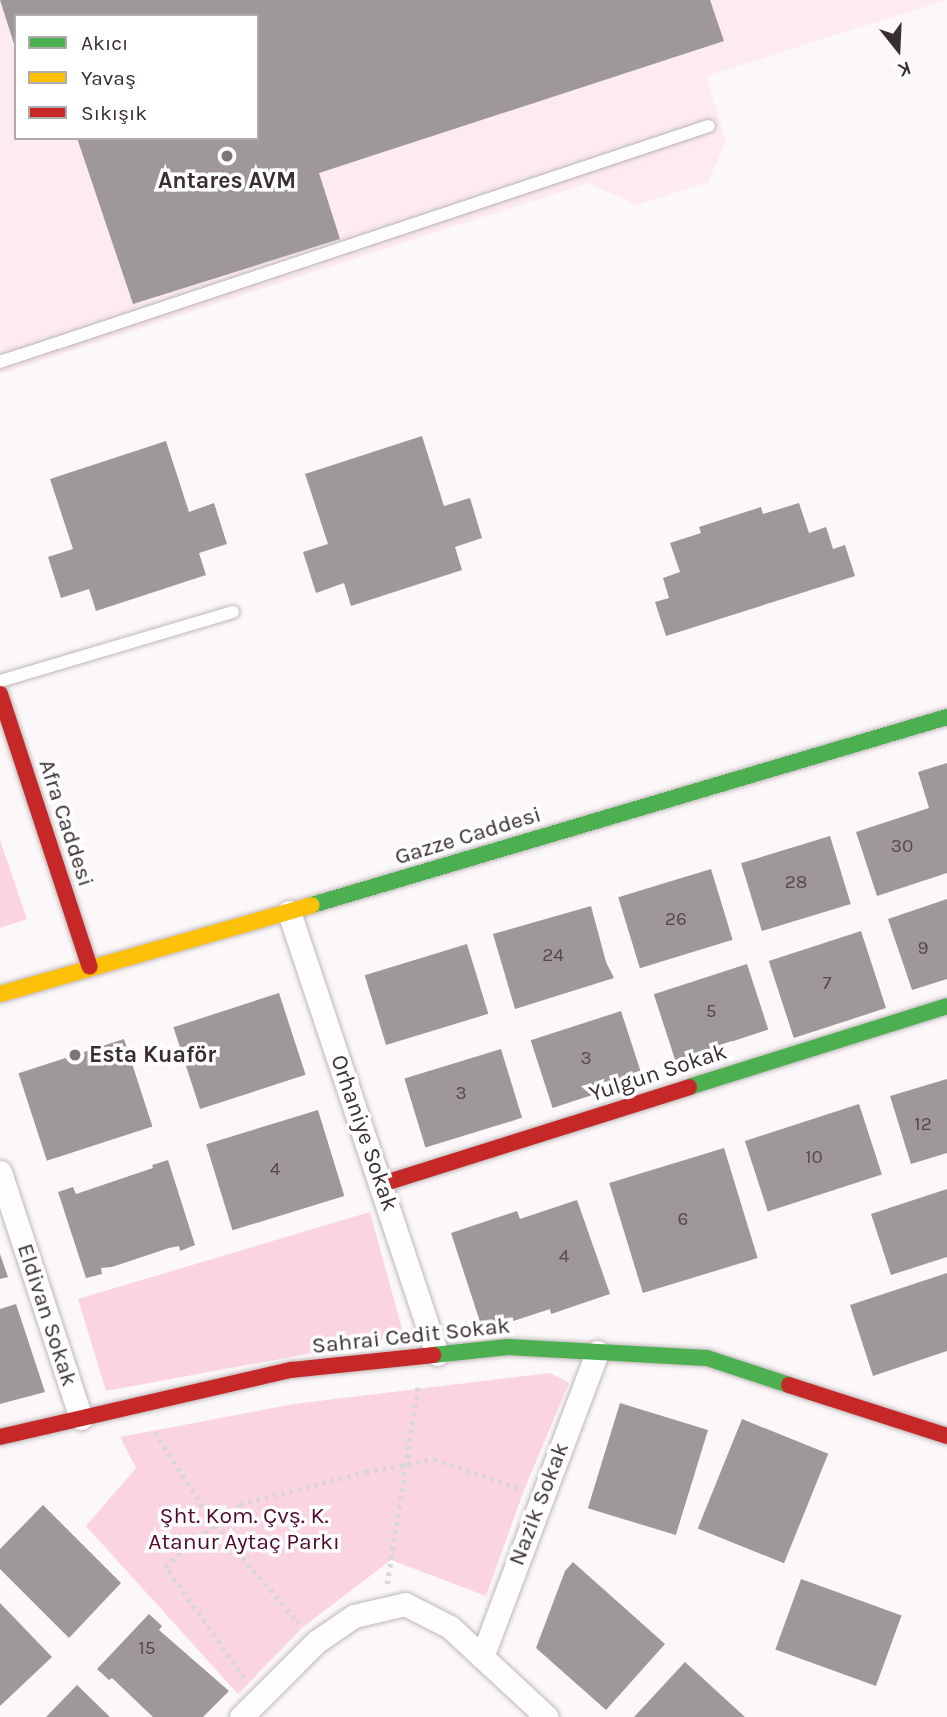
<!DOCTYPE html>
<html>
<head>
<meta charset="utf-8">
<style>
  body { margin:0 }
  #map { position:relative; width:947px; height:1717px; overflow:hidden; background:#fcf7f8; font-family:Karla,sans-serif }
  div>[style] { position:absolute }
  [style*='--x'] { left:calc(var(--x)*1px); top:calc(var(--y)*1px); width:calc(var(--w)*1px); rotate:calc(var(--a)*1deg) }
  .built>* { inset:0; background:#fdebf1 }
  .green>* { inset:0; background:#fad4e1 }
  .building>* { inset:0; background:#9e989a; transform-origin:0 0 }
  .path>* { height:4.5px; margin-top:-2.25px; transform-origin:0; background:repeating-linear-gradient(90deg,#dad5d6 0 3.5px,transparent 0 8.5px) }
  .roads { filter:drop-shadow(0 0 2px #beb7b9) drop-shadow(0 0 2px #beb7b9) }
  .lane>* { height:12px; margin:-6px; padding:0 6px; transform-origin:6px; border-radius:6px; background:#fffefe }
  .street>* { height:23px; margin:-11.5px; padding:0 11.5px; transform-origin:11.5px; border-radius:11.5px; background:#fffefe }
  .fast>* { height:16px; margin:-8px; padding:0 8px; transform-origin:8px; border-radius:8px; background:#4caf50 }
  .slow>* { height:16px; margin:-8px; padding:0 8px; transform-origin:8px; border-radius:8px; background:#ffc107 }
  .jam>* { height:16px; margin:-8px; padding:0 8px; transform-origin:8px; border-radius:8px; background:#c62828 }
  .dots>* { width:19px; height:19px; translate:-50% -50%; box-sizing:border-box; border:4px solid #fff; border-radius:50% }
  span { translate:-50% -50%; white-space:nowrap; text-align:center; line-height:1.15; -webkit-text-stroke:7px #fff; paint-order:stroke }
  .number-label { font-size:19px; color:#52494c }
  .number-label span { -webkit-text-stroke-width:0 }
  .poi-label { font-size:23px; color:#392f32; font-weight:700 }
  .left { translate:0 -50%; text-align:left }
  .street-label { font-size:23px; color:#392f32 }
  .park-label { font-size:23px; color:#53082e }
  .legend { position:absolute; left:14px; top:14px; width:245px; height:126px; box-sizing:border-box; background:#fff; border:2px solid #b0acad; margin:0; padding:9px 12px; list-style:none; font-size:21px; color:#392f32 }
  .legend li { display:flex; align-items:center; gap:14px; height:35px }
  .legend b { width:35px; border:2px solid #b0acad }
  .north { position:absolute; left:863px; top:14px; width:70px; height:70px; -webkit-text-stroke:5px #fff; paint-order:stroke; rotate:162deg; font-size:19px; font-weight:700; line-height:28px; text-align:center; color:#392f32 }
  .north::after { content:''; display:block; margin:auto; width:24px; height:32px; background:#392f32; clip-path:polygon(50% 0,100% 100%,50% 72%,0 100%) }
</style>
</head>
<body>
<div id="map">
  <div class="built">
    <div style="clip-path:polygon(evenodd,0 0,946px 0,706px 76px,726px 141px,708px 182px,637px 205px,588px 183px,0 374px,0 0,16px 16px,257px 16px,257px 138px,16px 138px,16px 16px)"></div>
  </div>
  <div class="green">
    <div style="clip-path:polygon(0 840px,27px 919px,0 928px)"></div>
    <div style="clip-path:polygon(370px 1212px,404px 1336px,106px 1391px,78px 1299px)"></div>
    <div style="clip-path:polygon(550px 1373px,569px 1383px,524px 1490px,486px 1596px,391px 1560px,303px 1627px,238px 1694px,86px 1526px,136px 1468px,120px 1437px,294px 1404px)"></div>
  </div>
  <div class="building">
    <div style="clip-path:polygon(0 0,710px 0,724px 41px,319px 173px,340px 239px,133px 304px,77px 138px,257px 138px,257px 16px,16px 16px,15px 47px)"></div>
    <div style="clip-path:polygon(422px 436px,444px 506px,470px 498px,482px 538px,455px 547px,462px 570px,351px 606px,344px 583px,316px 593px,303px 552px,328px 544px,305px 474px)"></div>
    <div style="clip-path:polygon(166px 441px,189px 512px,214px 503px,227px 544px,199px 553px,206px 575px,96px 611px,89px 589px,61px 598px,48px 557px,73px 549px,50px 479px)"></div>
    <div style="clip-path:polygon(799px 503px,809px 533px,826px 527px,833px 549px,845px 545px,855px 576px,666px 636px,655px 602px,669px 598px,663px 578px,680px 572px,670px 543px,701px 533px,699px 527px,761px 507px,763px 514px)"></div>
    <div style="clip-path:polygon(947px 763px,947px 873px,877px 896px,856px 832px,929px 808px,918px 772px)"></div>
    <div style="left:830px;top:836px;width:71px;height:93px;rotate:73deg"></div>
    <div style="left:711px;top:869px;width:74px;height:97px;rotate:73deg"></div>
    <div style="clip-path:polygon(947px 899px,947px 979px,912px 990px,888px 919px)"></div>
    <div style="clip-path:polygon(591px 906px,606px 962px,614px 978px,515px 1009px,493px 934px)"></div>
    <div style="left:861px;top:931px;width:81px;height:97px;rotate:72deg"></div>
    <div style="left:467px;top:944px;width:73px;height:107px;rotate:73deg"></div>
    <div style="left:747px;top:964px;width:69px;height:98px;rotate:72deg"></div>
    <div style="left:279px;top:993px;width:86px;height:111px;rotate:72deg"></div>
    <div style="left:621px;top:1011px;width:71px;height:95px;rotate:72deg"></div>
    <div style="left:124px;top:1039px;width:92px;height:111px;rotate:72deg"></div>
    <div style="left:501px;top:1049px;width:72px;height:101px;rotate:73deg"></div>
    <div style="clip-path:polygon(947px 1079px,947px 1153px,911px 1164px,890px 1096px)"></div>
    <div style="left:859px;top:1104px;width:74px;height:120px;rotate:72deg"></div>
    <div style="left:318px;top:1110px;width:90px;height:117px;rotate:73deg"></div>
    <div style="left:724px;top:1148px;width:115px;height:120px;rotate:73deg"></div>
    <div style="clip-path:polygon(168px 1160px,195px 1245px,180px 1251px,179px 1246px,169px 1248px,112px 1267px,101px 1268px,102px 1274px,86px 1278px,58px 1192px,73px 1187px,76px 1194px,153px 1168px,152px 1165px)"></div>
    <div style="clip-path:polygon(947px 1189px,947px 1257px,891px 1275px,871px 1214px)"></div>
    <div style="clip-path:polygon(577px 1200px,610px 1294px,551px 1314px,550px 1309px,483px 1331px,451px 1233px,517px 1211px,520px 1219px)"></div>
    <div style="clip-path:polygon(0 1254px,8px 1277px,0 1279px)"></div>
    <div style="clip-path:polygon(947px 1273px,947px 1351px,873px 1376px,850px 1305px)"></div>
    <div style="clip-path:polygon(16px 1304px,45px 1392px,0 1404px,0 1309px)"></div>
    <div style="left:620px;top:1403px;width:92px;height:110px;rotate:17deg"></div>
    <div style="left:742px;top:1419px;width:93px;height:118px;rotate:22deg"></div>
    <div style="clip-path:polygon(43px 1505px,121px 1583px,69px 1638px,0 1569px,0 1549px)"></div>
    <div style="clip-path:polygon(573px 1562px,665px 1644px,606px 1710px,536px 1648px,565px 1571px)"></div>
    <div style="left:801px;top:1579px;width:107px;height:75px;rotate:20deg"></div>
    <div style="clip-path:polygon(0 1603px,52px 1657px,0 1706px)"></div>
    <div style="clip-path:polygon(149px 1614px,162px 1626px,159px 1630px,229px 1691px,203px 1717px,153px 1717px,112px 1678px,109px 1680px,97px 1669px)"></div>
    <div style="clip-path:polygon(685px 1662px,745px 1717px,634px 1717px)"></div>
    <div style="clip-path:polygon(77px 1685px,110px 1717px,46px 1717px)"></div>
  </div>
  <div class="path">
    <div style="--x:155;--y:1432;--w:111;--a:57.2"></div>
    <div style="--x:215;--y:1525;--w:129;--a:49.4"></div>
    <div style="--x:387;--y:1584;--w:201;--a:-81.1"></div>
    <div style="--x:244;--y:1678;--w:137;--a:-125.2"></div>
    <div style="--x:165;--y:1566;--w:97;--a:-39.6"></div>
    <div style="--x:240;--y:1504;--w:130;--a:-14.3"></div>
    <div style="--x:366;--y:1472;--w:69;--a:-10.8"></div>
    <div style="--x:434;--y:1459;--w:89;--a:19"></div>
  </div>
  <div class="roads">
    <div class="lane">
      <div style="--x:0;--y:362;--w:747;--a:-18.41"></div>
      <div style="--x:0;--y:681;--w:243;--a:-16.5"></div>
    </div>
    <div class="street">
      <div style="--x:289;--y:912;--w:466;--a:71.5"></div>
      <div style="--x:0;--y:1172;--w:259;--a:71.8"></div>
      <div style="--x:482;--y:1657;--w:326;--a:-69.3"></div>
      <div style="--x:241;--y:1717;--w:106;--a:-45"></div>
      <div style="--x:316;--y:1642;--w:46;--a:-34.4"></div>
      <div style="--x:354;--y:1616;--w:52;--a:-13.2"></div>
      <div style="--x:405;--y:1604;--w:51;--a:27.1"></div>
      <div style="--x:450;--y:1627;--w:132;--a:42.9"></div>
    </div>
    <div class="fast">
      <div style="--x:312;--y:905;--w:662;--a:-16.49"></div>
      <div style="--x:689;--y:1087;--w:270;--a:-17.4"></div>
      <div style="--x:433;--y:1355;--w:75;--a:-6.1"></div>
      <div style="--x:508;--y:1347;--w:199;--a:3.2"></div>
      <div style="--x:707;--y:1358;--w:86;--a:18.2"></div>
    </div>
    <div class="slow">
      <div style="--x:0;--y:994;--w:324;--a:-15.9"></div>
    </div>
    <div class="jam">
      <div style="--x:0;--y:694;--w:287;--a:71.8"></div>
      <div style="--x:382;--y:1184;--w:322;--a:-17.5"></div>
      <div style="--x:789;--y:1385;--w:166;--a:17.9"></div>
      <div style="--x:0;--y:1437;--w:299;--a:-13"></div>
      <div style="--x:291;--y:1370;--w:143;--a:-6"></div>
    </div>
  </div>
  <div class="dots">
    <div style="left:227px;top:156px;background:#7d7577"></div>
    <div style="left:75px;top:1055px;background:#7d7577"></div>
  </div>
  <div class="number-label">
    <span style="left:902px;top:847px">30</span>
    <span style="left:796px;top:883px">28</span>
    <span style="left:676px;top:920px">26</span>
    <span style="left:923px;top:949px">9</span>
    <span style="left:553px;top:956px">24</span>
    <span style="left:827px;top:984px">7</span>
    <span style="left:711px;top:1012px">5</span>
    <span style="left:586px;top:1059px">3</span>
    <span style="left:461px;top:1094px">3</span>
    <span style="left:923px;top:1125px">12</span>
    <span style="left:814px;top:1158px">10</span>
    <span style="left:275px;top:1170px">4</span>
    <span style="left:683px;top:1220px">6</span>
    <span style="left:564px;top:1257px">4</span>
    <span style="left:147px;top:1649px">15</span>
  </div>
  <div class="poi-label">
    <span style="left:227px;top:181px">Antares AVM</span>
    <span class="left" style="left:89px;top:1055px">Esta Kuaför</span>
  </div>
  <div class="street-label">
    <span style="left:66px;top:823px;rotate:72deg">Afra Caddesi</span>
    <span style="left:468px;top:836px;rotate:-17deg">Gazze Caddesi</span>
    <span style="left:658px;top:1073px;rotate:-18deg">Yulgun Sokak</span>
    <span style="left:364px;top:1133px;rotate:71deg">Orhaniye Sokak</span>
    <span style="left:47px;top:1315px;rotate:72deg">Eldivan Sokak</span>
    <span style="left:411px;top:1336px;rotate:-6deg">Sahrai Cedit Sokak</span>
    <span style="left:539px;top:1504px;rotate:-69deg">Nazik Sokak</span>
  </div>
  <div class="park-label">
    <span style="left:244px;top:1529px">Şht. Kom. Çvş. K.<br>Atanur Aytaç Parkı</span>
  </div>
  <ul class="legend">
  <li><b style="height:9px;background:#4caf50"></b>Akıcı</li>
  <li><b style="height:9px;background:#ffc107"></b>Yavaş</li>
  <li><b style="height:9px;background:#c62828"></b>Sıkışık</li>
  </ul>
  <div class="north">K</div>
</div>
</body>
</html>
